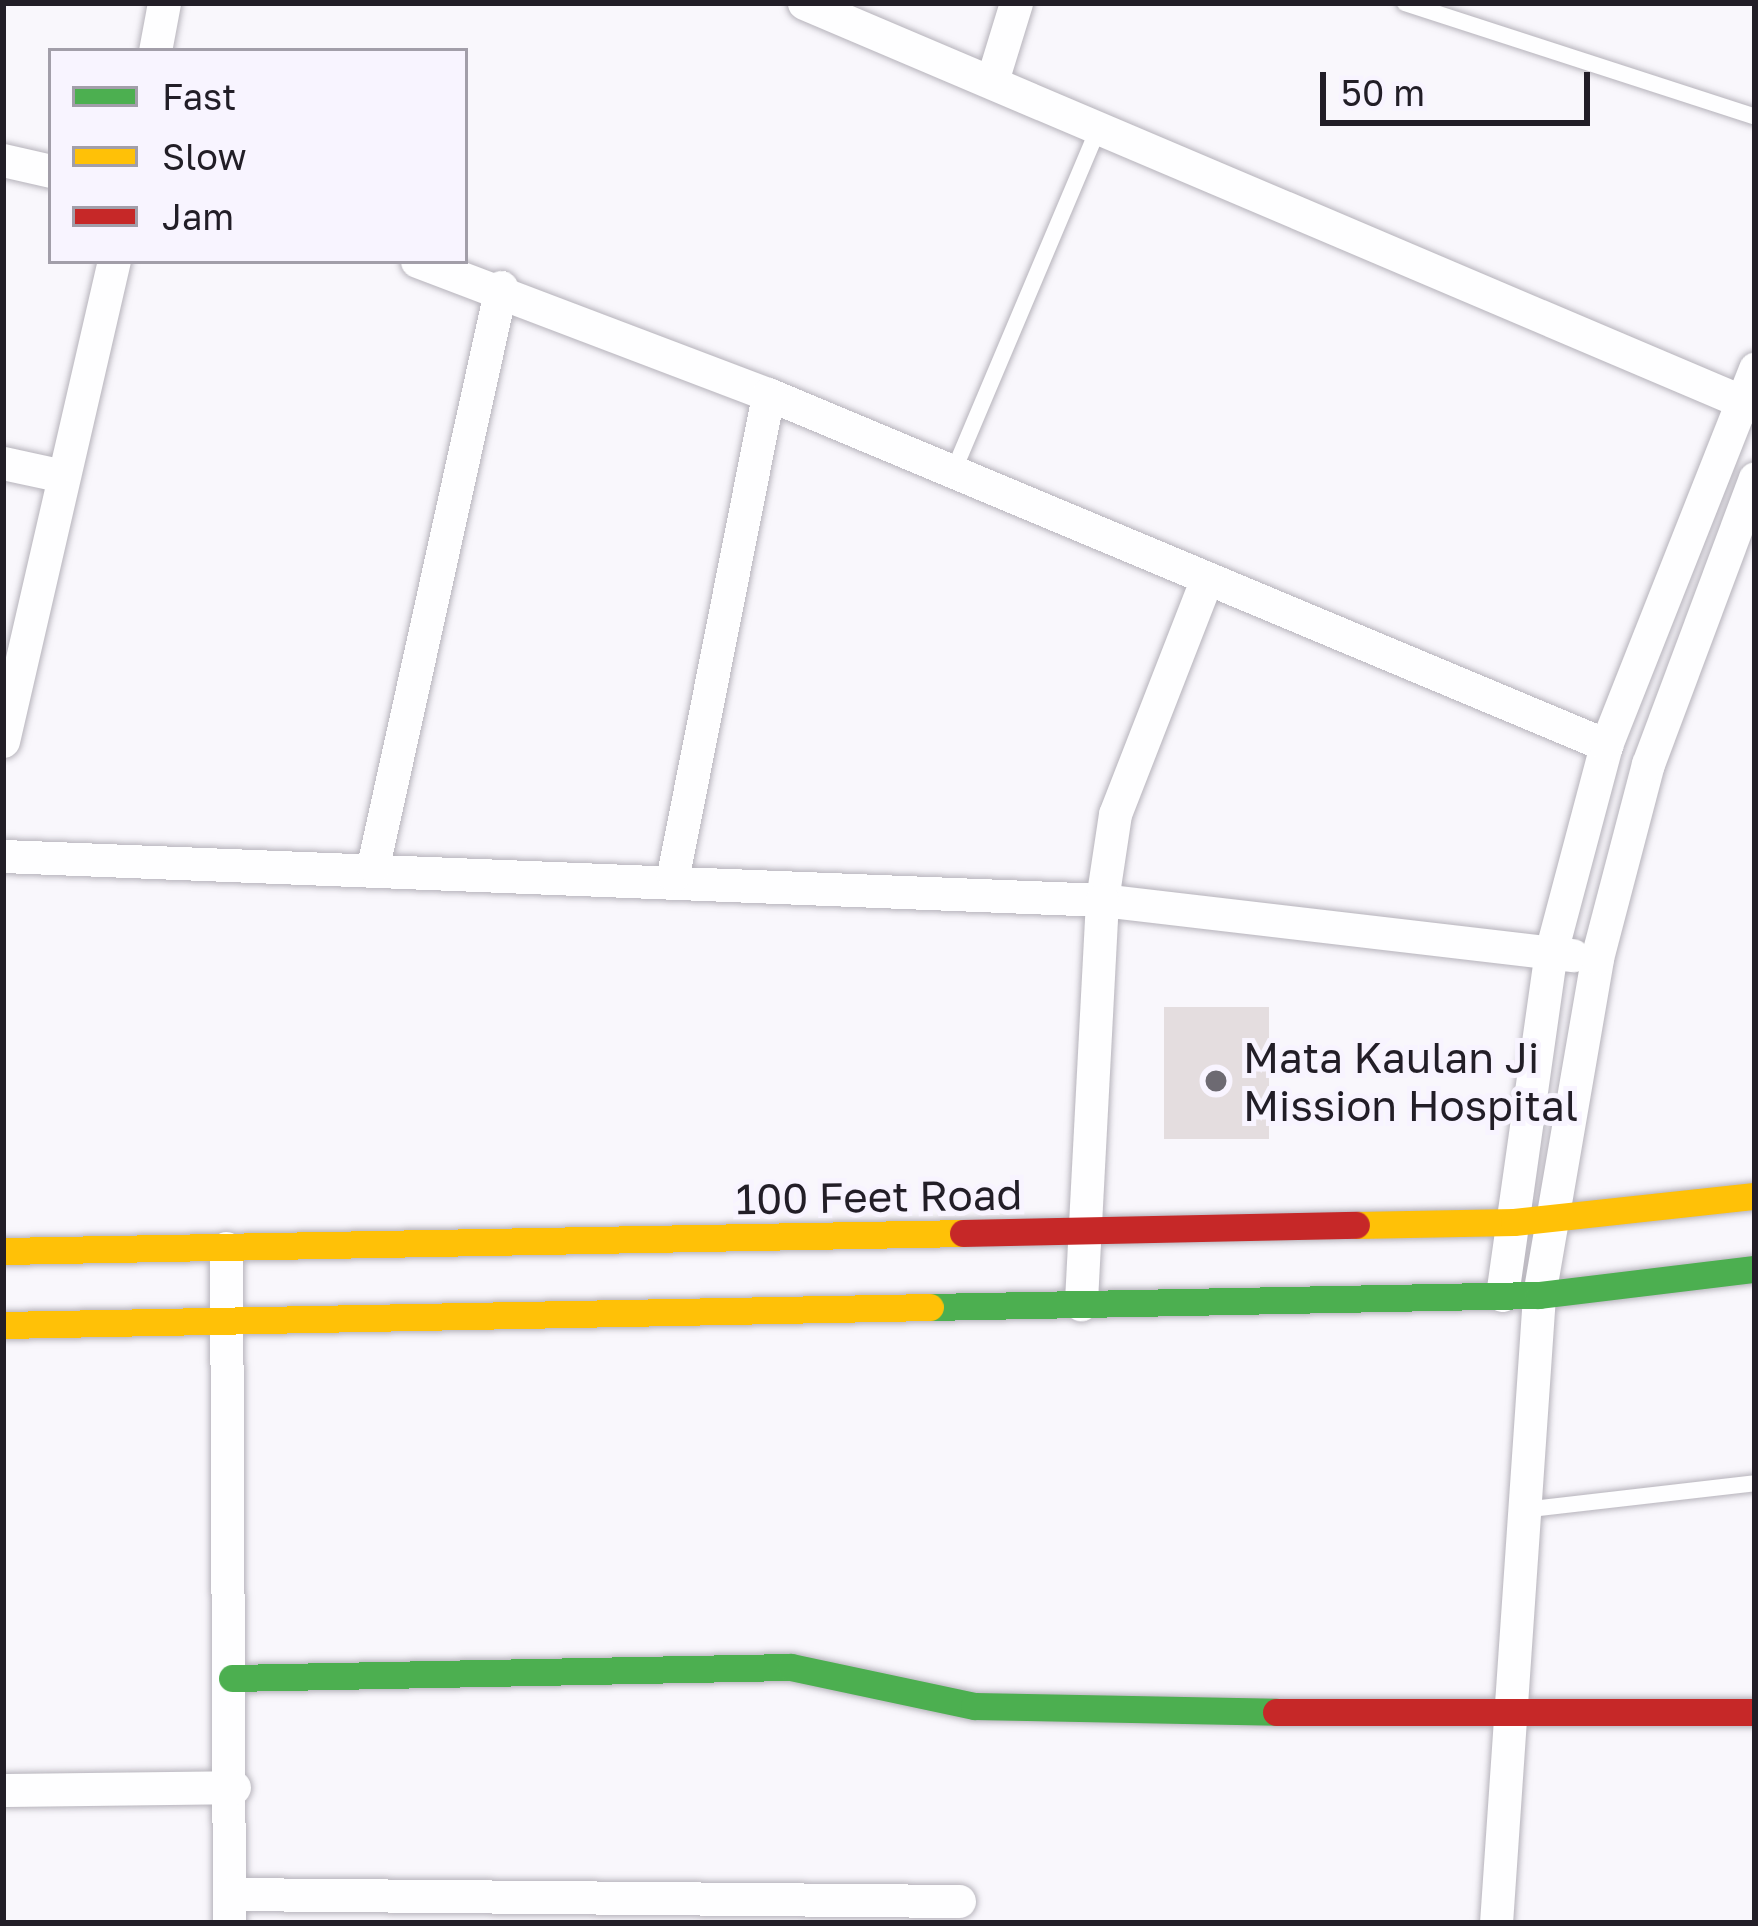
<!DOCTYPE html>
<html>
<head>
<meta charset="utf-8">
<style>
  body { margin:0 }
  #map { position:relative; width:1758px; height:1926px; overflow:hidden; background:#f9f7fc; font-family:"Golos Text",sans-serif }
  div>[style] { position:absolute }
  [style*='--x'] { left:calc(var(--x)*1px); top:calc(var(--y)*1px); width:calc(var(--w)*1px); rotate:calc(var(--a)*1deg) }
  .building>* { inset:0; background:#e4dddf; transform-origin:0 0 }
  .roads { filter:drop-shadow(0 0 3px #b6b3bb) drop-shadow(0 0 3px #b6b3bb) }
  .lane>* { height:16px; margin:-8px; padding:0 8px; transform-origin:8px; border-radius:8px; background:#fefeff }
  .street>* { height:33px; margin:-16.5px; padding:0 16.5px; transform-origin:16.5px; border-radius:16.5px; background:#fefeff }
  .fast>* { height:27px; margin:-13.5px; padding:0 13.5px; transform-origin:13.5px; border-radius:13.5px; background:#4caf50 }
  .slow>* { height:27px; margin:-13.5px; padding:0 13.5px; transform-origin:13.5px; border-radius:13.5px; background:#ffc107 }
  .jam>* { height:27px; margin:-13.5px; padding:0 13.5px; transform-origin:13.5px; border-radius:13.5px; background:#c62828 }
  .dots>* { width:33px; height:33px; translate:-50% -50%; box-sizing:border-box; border:6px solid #f8f4ff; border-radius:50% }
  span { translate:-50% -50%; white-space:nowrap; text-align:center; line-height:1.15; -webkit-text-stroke:10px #f8f4ff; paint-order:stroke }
  .poi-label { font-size:42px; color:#221e27 }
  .left { translate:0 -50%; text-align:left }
  .street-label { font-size:42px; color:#221e27 }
  .frame { position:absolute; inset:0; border:6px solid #221e27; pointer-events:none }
  .legend { position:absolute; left:48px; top:48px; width:420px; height:216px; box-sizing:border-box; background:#f8f4ff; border:3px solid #a29ea9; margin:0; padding:15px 21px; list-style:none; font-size:36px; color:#221e27 }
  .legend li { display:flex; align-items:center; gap:24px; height:60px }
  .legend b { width:60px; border:3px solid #a29ea9 }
  .scale { position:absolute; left:1320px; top:72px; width:270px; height:54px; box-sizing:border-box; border:6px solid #221e27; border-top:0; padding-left:15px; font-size:36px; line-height:42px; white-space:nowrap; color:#221e27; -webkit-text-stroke:9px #f8f4ff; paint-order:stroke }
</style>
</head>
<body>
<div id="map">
  <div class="building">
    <div style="left:1164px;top:1007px;width:105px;height:132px"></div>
  </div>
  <div class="roads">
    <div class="lane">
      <div style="--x:1405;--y:3;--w:368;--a:18"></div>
      <div style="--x:954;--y:470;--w:372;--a:-67.1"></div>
      <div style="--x:1523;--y:1510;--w:234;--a:-6.6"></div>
    </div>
    <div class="street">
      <div style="--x:804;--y:3;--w:1033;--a:23.02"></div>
      <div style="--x:155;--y:51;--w:49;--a:-79.4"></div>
      <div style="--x:992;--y:81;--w:82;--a:-72.9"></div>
      <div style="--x:3;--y:160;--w:49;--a:12.9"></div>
      <div style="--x:417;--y:261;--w:375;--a:20.8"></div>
      <div style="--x:768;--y:394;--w:909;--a:22.73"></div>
      <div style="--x:3;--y:463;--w:61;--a:12.2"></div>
      <div style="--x:1207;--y:578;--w:253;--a:111.3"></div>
      <div style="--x:1115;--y:814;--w:87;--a:98.6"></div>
      <div style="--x:1102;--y:900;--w:474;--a:6.7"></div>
      <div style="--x:3;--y:741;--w:493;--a:-77"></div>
      <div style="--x:3;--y:856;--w:1100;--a:2.29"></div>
      <div style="--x:1102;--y:900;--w:405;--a:93"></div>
      <div style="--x:373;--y:866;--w:593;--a:-77.53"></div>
      <div style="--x:673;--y:875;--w:490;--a:-78.8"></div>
      <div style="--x:226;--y:1248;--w:675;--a:89.75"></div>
      <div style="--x:1502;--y:1295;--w:346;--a:-81.9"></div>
      <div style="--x:1551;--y:952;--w:214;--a:-75.1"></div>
      <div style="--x:1606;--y:745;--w:405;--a:-68.4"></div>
      <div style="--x:3;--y:1790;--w:231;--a:-0.7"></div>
      <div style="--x:230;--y:1894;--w:729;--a:0.55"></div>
      <div style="--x:1496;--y:1923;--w:629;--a:-86.08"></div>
      <div style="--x:1539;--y:1295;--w:342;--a:-80.2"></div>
      <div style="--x:1597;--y:958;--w:201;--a:-75.3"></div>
      <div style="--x:1648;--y:764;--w:305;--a:-69.5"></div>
    </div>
    <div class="fast">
      <div style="--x:930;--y:1307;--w:609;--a:-1.13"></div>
      <div style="--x:1539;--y:1295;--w:218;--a:-6.9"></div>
      <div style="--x:232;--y:1678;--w:559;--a:-1.13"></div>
      <div style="--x:791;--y:1667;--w:187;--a:12"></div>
      <div style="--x:974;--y:1706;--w:302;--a:1.1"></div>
    </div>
    <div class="slow">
      <div style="--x:1356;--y:1225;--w:158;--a:-1.1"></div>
      <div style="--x:1514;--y:1222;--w:242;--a:-6.2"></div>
      <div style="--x:3;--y:1251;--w:960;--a:-1.07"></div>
      <div style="--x:3;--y:1325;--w:927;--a:-1.11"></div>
    </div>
    <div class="jam">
      <div style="--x:963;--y:1233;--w:393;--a:-1.2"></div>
      <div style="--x:1276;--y:1712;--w:479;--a:0"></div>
    </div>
  </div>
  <div class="dots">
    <div style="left:1216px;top:1081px;background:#6d6a72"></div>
  </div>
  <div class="poi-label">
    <span class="left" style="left:1243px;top:1081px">Mata Kaulan Ji<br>Mission Hospital</span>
  </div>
  <div class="street-label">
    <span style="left:879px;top:1196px;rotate:-1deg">100 Feet Road</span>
  </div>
  <div class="frame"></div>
  <ul class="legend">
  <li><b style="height:15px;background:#4caf50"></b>Fast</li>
  <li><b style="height:15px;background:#ffc107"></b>Slow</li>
  <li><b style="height:15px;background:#c62828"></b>Jam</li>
  </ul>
  <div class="scale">50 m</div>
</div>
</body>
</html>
